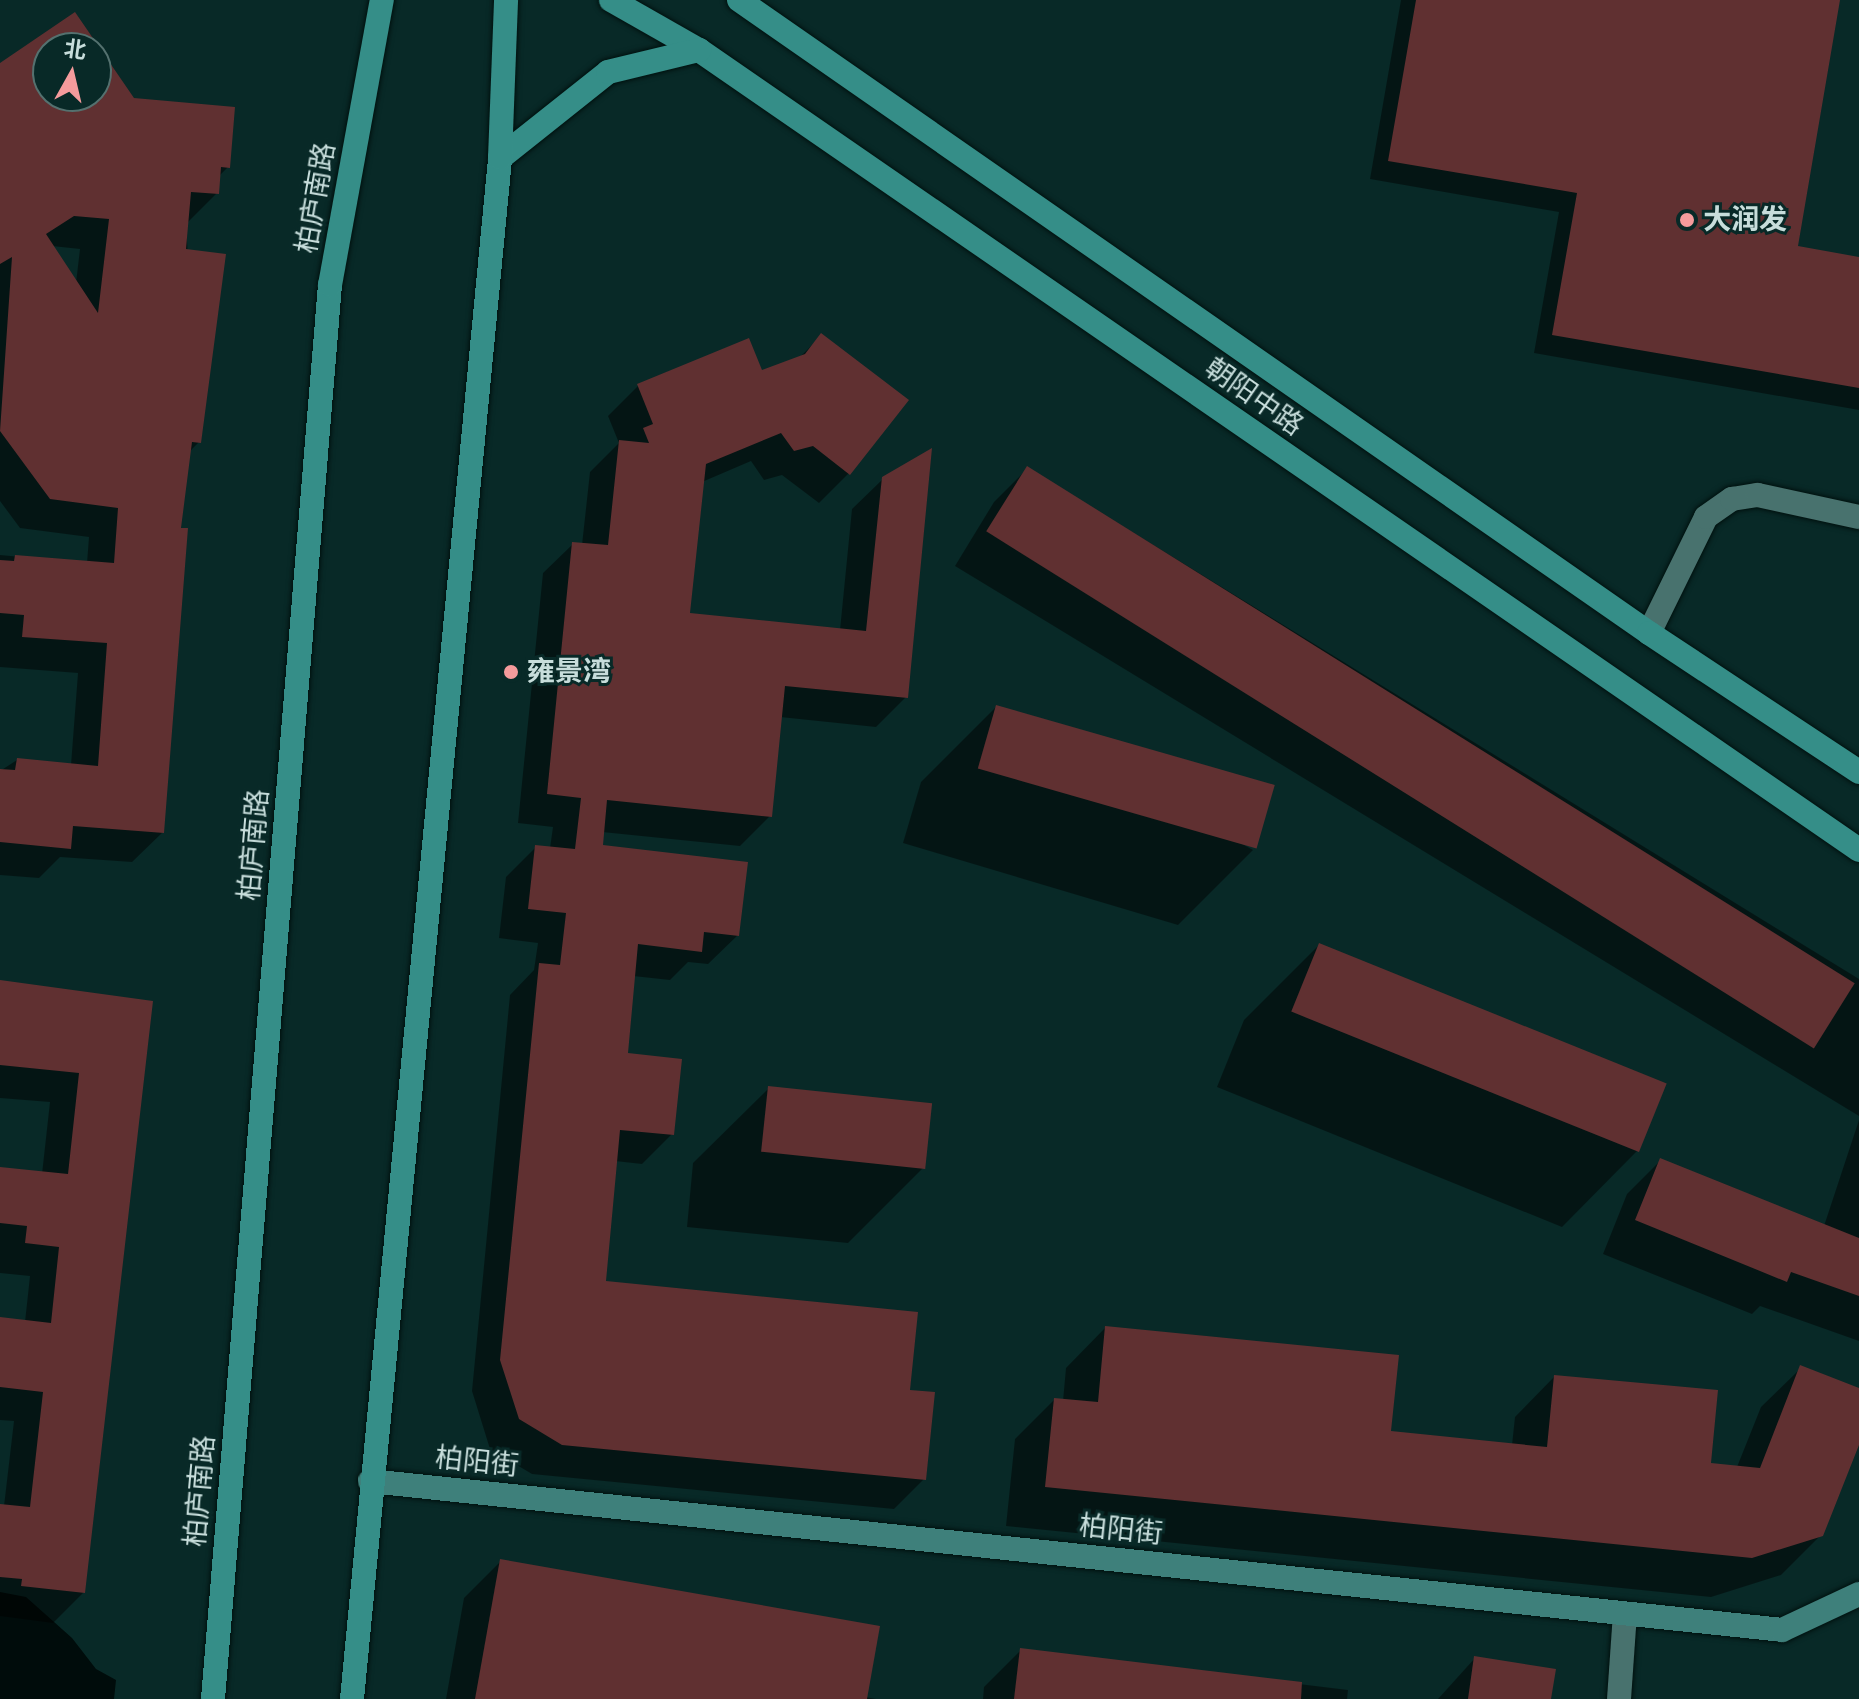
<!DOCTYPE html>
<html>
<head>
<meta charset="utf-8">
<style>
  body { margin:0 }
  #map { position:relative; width:1859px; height:1699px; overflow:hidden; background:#082927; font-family:Signika,"Noto Sans SC",sans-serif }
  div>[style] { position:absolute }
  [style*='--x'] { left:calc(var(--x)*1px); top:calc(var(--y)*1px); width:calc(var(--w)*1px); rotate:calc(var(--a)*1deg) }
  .water>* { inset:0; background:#000c0b }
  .shadow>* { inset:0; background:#0007 }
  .building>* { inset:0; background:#603031; transform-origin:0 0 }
  .roads { filter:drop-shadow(0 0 2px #00110f) drop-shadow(0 0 2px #00110f) }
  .street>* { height:24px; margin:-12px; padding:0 12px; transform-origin:12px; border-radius:12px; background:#48726e }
  .secondary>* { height:24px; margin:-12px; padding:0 12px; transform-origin:12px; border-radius:12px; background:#3e807b }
  .primary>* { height:24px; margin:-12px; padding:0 12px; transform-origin:12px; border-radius:12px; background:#358e88 }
  .dots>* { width:22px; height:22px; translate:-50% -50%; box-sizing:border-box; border:4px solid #082927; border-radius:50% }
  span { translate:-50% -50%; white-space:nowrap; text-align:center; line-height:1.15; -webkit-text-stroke:6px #082927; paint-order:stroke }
  .street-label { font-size:28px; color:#c7dddb }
  .poi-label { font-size:28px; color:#c7dddb; font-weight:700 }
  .left { translate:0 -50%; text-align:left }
  .north { position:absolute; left:32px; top:32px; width:80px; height:80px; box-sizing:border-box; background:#082927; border:2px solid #54716f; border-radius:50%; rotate:8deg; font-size:22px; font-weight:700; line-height:32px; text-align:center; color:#c7dddb }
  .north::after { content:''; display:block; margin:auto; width:28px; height:36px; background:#f59b9c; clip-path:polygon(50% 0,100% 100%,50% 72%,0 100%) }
</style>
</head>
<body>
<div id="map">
  <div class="water">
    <div style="clip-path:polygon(0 1592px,26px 1597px,72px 1638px,96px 1669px,116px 1680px,114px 1699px,0 1699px)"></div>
  </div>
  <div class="shadow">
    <div style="clip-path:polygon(1401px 0,1838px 0,1795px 248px,1859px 259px,1859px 410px,1534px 353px,1559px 212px,1370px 179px)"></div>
    <div style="clip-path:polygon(evenodd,74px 15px,133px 100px,228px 167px,218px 177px,217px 193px,186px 224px,199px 442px,189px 452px,179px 530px,163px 832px,132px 862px,60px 857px,39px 878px,0 875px,0 771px,17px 760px,71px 765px,78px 673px,0 667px,0 555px,87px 563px,89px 537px,20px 528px,0 501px,0 66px,74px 15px,48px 48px,96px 48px,96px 96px,48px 96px,48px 48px,74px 15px,52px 246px,80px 249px,76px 283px,52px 246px)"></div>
    <div style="clip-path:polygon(822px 335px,849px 473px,819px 503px,782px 475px,764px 480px,751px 461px,702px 482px,688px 615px,840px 630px,852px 509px,883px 479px,906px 697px,876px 727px,780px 717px,770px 816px,740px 846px,602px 832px,600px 847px,738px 935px,708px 964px,688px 962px,670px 980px,633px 976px,626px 1055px,672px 1134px,642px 1164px,615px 1161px,604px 1283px,908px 1392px,924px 1479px,894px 1509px,532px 1474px,490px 1449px,472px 1391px,510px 995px,534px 970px,538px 943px,499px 938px,506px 877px,536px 847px,550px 848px,553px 827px,518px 823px,543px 573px,573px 544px,582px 545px,590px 472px,619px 443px,608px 416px,638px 386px,761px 372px,799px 358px)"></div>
    <div style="clip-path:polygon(1028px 468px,1859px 979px,1859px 1116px,955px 566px,994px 502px)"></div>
    <div style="clip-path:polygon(996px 707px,1253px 850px,1178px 925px,903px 843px,921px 782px)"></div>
    <div style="clip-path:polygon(1319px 945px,1664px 1085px,1637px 1151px,1562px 1227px,1217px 1087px,1244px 1020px)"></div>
    <div style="clip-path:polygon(0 983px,151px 1002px,84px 1592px,53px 1623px,0 1616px,0 1506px,4px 1506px,14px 1421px,0 1420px,0 1319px,25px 1322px,30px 1276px,0 1273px,0 1169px,42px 1174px,50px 1102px,0 1098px)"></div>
    <div style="clip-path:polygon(769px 1088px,923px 1168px,848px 1243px,687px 1227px,693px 1163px)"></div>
    <div style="clip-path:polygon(1859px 1120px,1859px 1341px,1760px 1306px,1752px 1314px,1603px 1254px,1627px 1194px,1661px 1160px,1824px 1226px)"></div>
    <div style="clip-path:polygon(1105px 1328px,1389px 1433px,1512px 1445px,1515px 1417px,1554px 1377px,1709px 1465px,1737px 1467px,1761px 1407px,1801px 1368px,1859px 1390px,1859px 1440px,1821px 1535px,1781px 1575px,1711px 1597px,1006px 1526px,1015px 1439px,1054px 1400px,1063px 1401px,1066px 1368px)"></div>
    <div style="clip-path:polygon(501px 1561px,865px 1697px,876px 1699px,446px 1699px,464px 1598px)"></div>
    <div style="clip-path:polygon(1021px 1650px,1348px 1690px,1347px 1699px,983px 1699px,984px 1687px)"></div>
    <div style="clip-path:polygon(1475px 1658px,1551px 1699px,1438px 1699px)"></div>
  </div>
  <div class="building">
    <div style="clip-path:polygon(1416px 0,1840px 0,1798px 246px,1859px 257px,1859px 388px,1552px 335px,1577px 193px,1388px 161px)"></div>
    <div style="clip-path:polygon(evenodd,75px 12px,134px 98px,235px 107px,230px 168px,221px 167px,219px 194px,191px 192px,186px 249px,226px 254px,201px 443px,192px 442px,181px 528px,188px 528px,164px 833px,73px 826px,71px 849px,0 842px,0 769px,15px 770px,17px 758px,98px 766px,107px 643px,22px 637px,24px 615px,0 613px,0 560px,14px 561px,15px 555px,114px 563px,118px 508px,50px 499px,0 431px,12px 257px,0 264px,0 63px,75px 12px,48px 48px,96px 48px,96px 96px,48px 96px,48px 48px,75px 12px,74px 216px,109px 219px,98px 313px,46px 234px,74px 216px)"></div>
    <div style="clip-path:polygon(821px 333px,909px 400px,850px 475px,813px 446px,794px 451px,781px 433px,706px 464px,690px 613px,866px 631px,882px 477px,932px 448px,908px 698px,785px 686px,772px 817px,607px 800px,603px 845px,748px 862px,739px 936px,704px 932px,702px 952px,638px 944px,628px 1053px,682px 1059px,674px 1135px,620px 1130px,606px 1281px,918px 1312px,910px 1390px,935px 1392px,926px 1480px,562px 1445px,519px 1419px,500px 1360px,539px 963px,560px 965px,566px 913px,528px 909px,535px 845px,575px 849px,581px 798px,547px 794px,572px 542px,608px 545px,619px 440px,649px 443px,643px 428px,653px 424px,637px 384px,749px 338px,762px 370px,805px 354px)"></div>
    <div style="left:1027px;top:466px;width:976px;height:77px;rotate:32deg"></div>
    <div style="left:996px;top:705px;width:290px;height:66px;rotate:16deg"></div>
    <div style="left:1319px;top:943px;width:375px;height:74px;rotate:22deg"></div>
    <div style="clip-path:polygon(0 980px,153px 1001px,85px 1593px,21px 1586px,22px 1579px,0 1577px,0 1504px,30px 1507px,43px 1392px,0 1387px,0 1317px,51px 1323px,59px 1247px,25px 1243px,27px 1226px,0 1223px,0 1167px,68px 1174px,79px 1073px,0 1065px)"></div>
    <div style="left:768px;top:1086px;width:165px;height:66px;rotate:6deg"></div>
    <div style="clip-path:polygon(1660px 1158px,1859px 1238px,1859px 1296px,1791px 1272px,1787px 1282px,1635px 1220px)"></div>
    <div style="clip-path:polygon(1105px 1326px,1399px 1355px,1391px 1431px,1547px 1447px,1554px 1375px,1718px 1390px,1711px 1463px,1760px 1468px,1800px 1365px,1859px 1388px,1859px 1445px,1823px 1536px,1752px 1558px,1045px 1487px,1054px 1398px,1098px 1402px)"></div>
    <div style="clip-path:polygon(500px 1559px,880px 1626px,867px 1699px,475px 1699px)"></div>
    <div style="clip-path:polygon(1020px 1648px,1302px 1682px,1301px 1699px,1014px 1699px)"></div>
    <div style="clip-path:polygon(1474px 1656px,1556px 1669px,1551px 1699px,1468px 1699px)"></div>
  </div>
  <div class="roads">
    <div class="street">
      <div style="--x:1649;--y:633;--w:129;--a:-63.8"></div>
      <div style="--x:1706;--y:517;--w:32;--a:-35"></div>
      <div style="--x:1732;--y:499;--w:26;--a:-9"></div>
      <div style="--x:1758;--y:495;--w:103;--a:12.3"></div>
      <div style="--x:1619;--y:1699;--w:85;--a:-86"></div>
    </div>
    <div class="secondary">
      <div style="--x:370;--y:1481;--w:1420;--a:6.02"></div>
      <div style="--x:1782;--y:1630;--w:85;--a:-25.1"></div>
    </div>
    <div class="primary">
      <div style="--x:611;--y:0;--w:101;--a:29.6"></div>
      <div style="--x:699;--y:50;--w:1409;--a:34.59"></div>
      <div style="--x:739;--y:0;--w:1109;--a:34.82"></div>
      <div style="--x:1649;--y:633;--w:252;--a:33.5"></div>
      <div style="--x:500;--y:158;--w:138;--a:-38.5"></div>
      <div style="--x:608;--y:72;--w:94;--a:-13.6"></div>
      <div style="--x:213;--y:1699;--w:1419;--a:-85.27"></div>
      <div style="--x:330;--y:285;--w:290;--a:-79.7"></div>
      <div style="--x:352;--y:1699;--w:1548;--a:-84.51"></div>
      <div style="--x:500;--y:158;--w:158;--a:-87.8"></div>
    </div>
  </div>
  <div class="dots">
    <div style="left:1687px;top:220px;background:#f59b9c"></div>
    <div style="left:511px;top:672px;background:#f59b9c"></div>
  </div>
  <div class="street-label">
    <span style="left:316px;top:198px;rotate:-80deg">柏庐南路</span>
    <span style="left:1254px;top:397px;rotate:35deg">朝阳中路</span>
    <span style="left:254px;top:845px;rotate:-85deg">柏庐南路</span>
    <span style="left:477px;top:1462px;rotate:6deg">柏阳街</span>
    <span style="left:200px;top:1491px;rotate:-85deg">柏庐南路</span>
    <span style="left:1121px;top:1530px;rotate:6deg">柏阳街</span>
  </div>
  <div class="poi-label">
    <span class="left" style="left:1703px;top:220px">大润发</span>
    <span class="left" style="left:527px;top:672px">雍景湾</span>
  </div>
  <div class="north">北</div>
</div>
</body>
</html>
